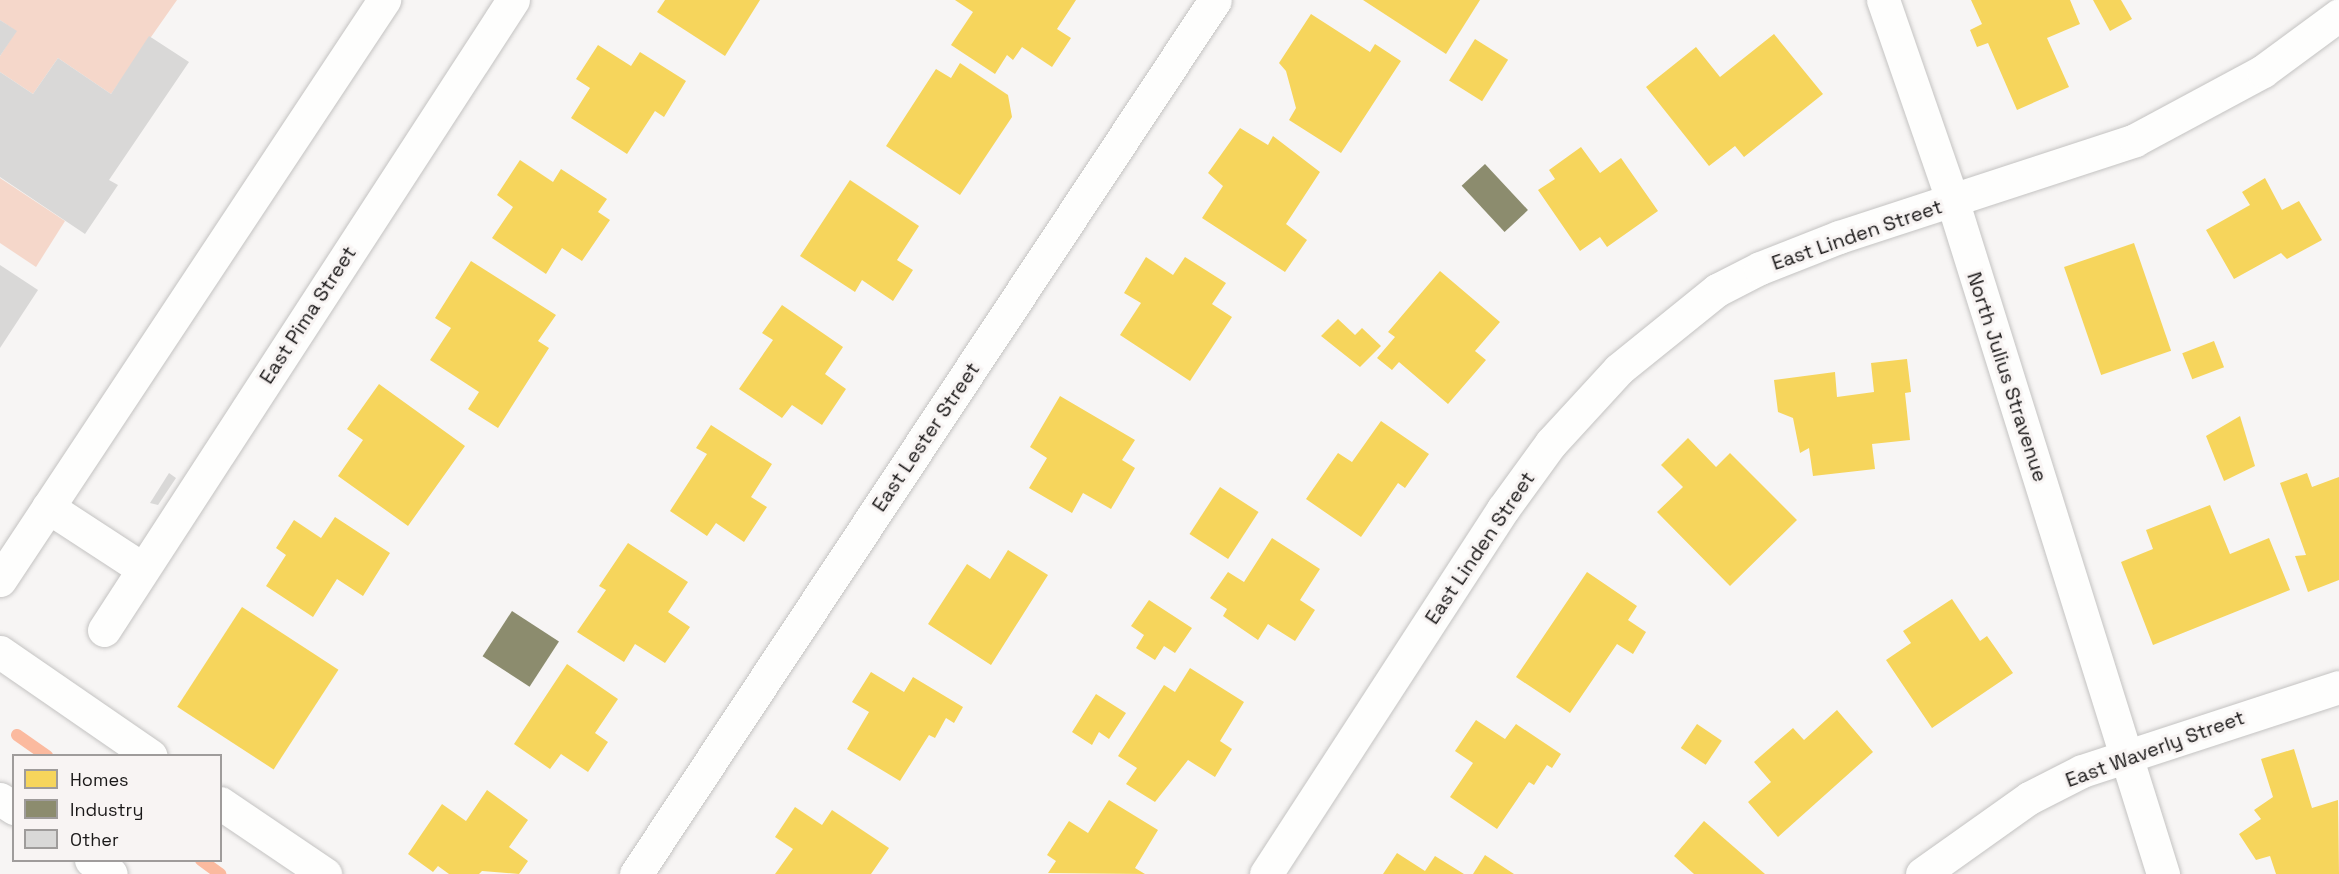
<!DOCTYPE html>
<html>
<head>
<meta charset="utf-8">
<style>
  body { margin:0 }
  #map { position:relative; width:2339px; height:874px; overflow:hidden; background:#f7f5f4; font-family:"Space Grotesk",sans-serif }
  div>[style] { position:absolute }
  [style*='--x'] { left:calc(var(--x)*1px); top:calc(var(--y)*1px); width:calc(var(--w)*1px); rotate:calc(var(--a)*1deg) }
  .green>* { inset:0; background:#f5d7ca }
  .homes>* { inset:0; background:#f6d55c; transform-origin:0 0 }
  .industry>* { inset:0; background:#8c8c6e; transform-origin:0 0 }
  .stream>* { height:12px; margin:-6px; padding:0 6px; transform-origin:6px; border-radius:6px; background:#fbba9f }
  .building>* { inset:0; background:#d9d8d7 }
  .roads { filter:drop-shadow(0 0 2px #c4c3c2) drop-shadow(0 0 2px #c4c3c2) }
  .minor>* { height:33px; margin:-16.5px; padding:0 16.5px; transform-origin:16.5px; border-radius:16.5px; background:#fefefd }
  span { translate:-50% -50%; white-space:nowrap; text-align:center; line-height:1.15; -webkit-text-stroke:6px #f8f4f3; paint-order:stroke }
  .street-label { font-size:20px; color:#1a1818 }
  .legend { position:absolute; left:12px; top:754px; width:210px; height:108px; box-sizing:border-box; background:#f8f4f3; border:2px solid #9f9c9b; margin:0; padding:8px 10px; list-style:none; font-size:18px; color:#1a1818 }
  .legend li { display:flex; align-items:center; gap:12px; height:30px }
  .legend b { width:30px; border:2px solid #9f9c9b }
</style>
</head>
<body>
<div id="map">
  <div class="green">
    <div style="clip-path:polygon(0 0,177px 0,111px 94px,58px 58px,33px 94px,0 72px,0 56px,16px 31px,0 20px)"></div>
    <div style="clip-path:polygon(0 178px,65px 221px,36px 267px,0 243px)"></div>
  </div>
  <div class="homes">
    <div style="clip-path:polygon(665px 0,760px 0,725px 56px,657px 12px)"></div>
    <div style="clip-path:polygon(955px 0,1076px 0,1057px 29px,1071px 38px,1052px 67px,1022px 47px,1013px 60px,1007px 55px,995px 74px,951px 45px,973px 12px)"></div>
    <div style="clip-path:polygon(1363px 0,1480px 0,1446px 54px)"></div>
    <div style="clip-path:polygon(1971px 0,2070px 0,2080px 24px,2047px 38px,2069px 87px,2017px 110px,1988px 43px,1977px 47px,1970px 30px,1982px 24px)"></div>
    <div style="clip-path:polygon(2093px 0,2121px 0,2132px 19px,2110px 31px)"></div>
    <div style="clip-path:polygon(1311px 14px,1370px 52px,1375px 44px,1401px 61px,1341px 153px,1289px 120px,1296px 108px,1286px 71px,1279px 63px)"></div>
    <div style="clip-path:polygon(1774px 34px,1823px 94px,1744px 157px,1735px 146px,1709px 166px,1646px 87px,1696px 47px,1720px 77px)"></div>
    <div style="left:1475px;top:39px;width:39px;height:49px;rotate:32deg"></div>
    <div style="clip-path:polygon(598px 45px,631px 66px,640px 52px,686px 81px,664px 117px,655px 111px,627px 154px,571px 118px,590px 88px,576px 79px)"></div>
    <div style="clip-path:polygon(960px 63px,1008px 95px,1012px 117px,960px 195px,886px 146px,936px 69px,951px 78px)"></div>
    <div style="clip-path:polygon(1240px 128px,1268px 145px,1273px 136px,1320px 172px,1286px 224px,1307px 240px,1285px 272px,1202px 218px,1223px 186px,1208px 173px)"></div>
    <div style="clip-path:polygon(1581px 147px,1600px 173px,1621px 158px,1658px 211px,1607px 247px,1600px 237px,1580px 251px,1538px 190px,1555px 179px,1549px 170px)"></div>
    <div style="clip-path:polygon(520px 160px,553px 182px,561px 169px,607px 199px,598px 212px,610px 220px,582px 261px,562px 248px,546px 274px,492px 238px,513px 207px,497px 195px)"></div>
    <div style="clip-path:polygon(2265px 178px,2282px 210px,2299px 201px,2322px 240px,2287px 259px,2281px 253px,2234px 279px,2206px 230px,2250px 205px,2242px 192px)"></div>
    <div style="clip-path:polygon(850px 180px,919px 226px,897px 260px,913px 270px,893px 301px,862px 280px,855px 292px,800px 256px)"></div>
    <div style="left:2134px;top:243px;width:114px;height:74px;rotate:71deg"></div>
    <div style="clip-path:polygon(1146px 257px,1173px 275px,1185px 257px,1226px 283px,1212px 304px,1232px 317px,1190px 381px,1120px 335px,1141px 303px,1124px 293px)"></div>
    <div style="clip-path:polygon(471px 261px,556px 315px,538px 341px,549px 348px,498px 428px,468px 409px,479px 392px,430px 360px,451px 328px,435px 318px)"></div>
    <div style="clip-path:polygon(1440px 271px,1500px 322px,1475px 351px,1486px 360px,1448px 404px,1399px 362px,1392px 370px,1377px 358px,1395px 337px,1388px 332px)"></div>
    <div style="clip-path:polygon(782px 305px,843px 347px,825px 374px,846px 389px,822px 425px,792px 405px,782px 418px,739px 389px,773px 340px,762px 333px)"></div>
    <div style="clip-path:polygon(1338px 319px,1355px 335px,1362px 328px,1381px 346px,1360px 367px,1321px 336px)"></div>
    <div style="left:2214px;top:341px;width:28px;height:34px;rotate:69deg"></div>
    <div style="clip-path:polygon(1907px 359px,1911px 392px,1905px 393px,1910px 440px,1872px 444px,1875px 469px,1813px 476px,1809px 448px,1800px 453px,1793px 418px,1778px 412px,1774px 380px,1835px 372px,1837px 397px,1874px 392px,1871px 363px)"></div>
    <div style="clip-path:polygon(379px 384px,465px 446px,408px 526px,338px 476px,363px 440px,347px 429px)"></div>
    <div style="clip-path:polygon(1060px 396px,1135px 440px,1122px 460px,1135px 468px,1111px 509px,1083px 493px,1072px 513px,1029px 488px,1047px 458px,1030px 447px)"></div>
    <div style="clip-path:polygon(2240px 416px,2255px 466px,2224px 481px,2206px 436px)"></div>
    <div style="clip-path:polygon(1381px 421px,1429px 454px,1405px 488px,1398px 483px,1361px 537px,1306px 499px,1338px 453px,1352px 462px)"></div>
    <div style="clip-path:polygon(711px 425px,772px 464px,751px 497px,767px 507px,744px 542px,716px 523px,707px 536px,670px 511px,707px 454px,696px 448px)"></div>
    <div style="clip-path:polygon(1688px 438px,1716px 467px,1730px 453px,1797px 520px,1730px 586px,1657px 512px,1683px 487px,1661px 465px)"></div>
    <div style="clip-path:polygon(2307px 473px,2312px 487px,2339px 477px,2339px 580px,2308px 592px,2295px 556px,2306px 555px,2280px 483px)"></div>
    <div style="left:1220px;top:487px;width:46px;height:56px;rotate:33deg"></div>
    <div style="clip-path:polygon(2210px 505px,2230px 554px,2269px 538px,2290px 590px,2153px 645px,2121px 562px,2153px 549px,2146px 530px)"></div>
    <div style="clip-path:polygon(335px 517px,390px 553px,363px 596px,337px 579px,313px 617px,266px 586px,286px 555px,276px 548px,294px 520px,321px 538px)"></div>
    <div style="clip-path:polygon(1272px 538px,1320px 569px,1300px 600px,1315px 610px,1295px 641px,1268px 624px,1258px 640px,1223px 616px,1227px 609px,1210px 598px,1228px 572px,1244px 582px)"></div>
    <div style="clip-path:polygon(628px 543px,688px 582px,668px 612px,690px 627px,665px 663px,635px 644px,624px 662px,577px 632px,606px 590px,599px 586px)"></div>
    <div style="clip-path:polygon(1008px 550px,1048px 575px,991px 665px,928px 624px,967px 564px,990px 579px)"></div>
    <div style="clip-path:polygon(1587px 572px,1637px 606px,1628px 620px,1646px 632px,1633px 654px,1617px 644px,1570px 713px,1516px 677px)"></div>
    <div style="clip-path:polygon(1952px 599px,1980px 641px,1987px 636px,2013px 673px,1932px 728px,1886px 660px,1911px 643px,1903px 631px)"></div>
    <div style="clip-path:polygon(1149px 600px,1192px 628px,1175px 653px,1164px 646px,1155px 660px,1136px 648px,1144px 635px,1131px 626px)"></div>
    <div style="left:242px;top:607px;width:115px;height:119px;rotate:33deg"></div>
    <div style="clip-path:polygon(567px 664px,618px 699px,595px 733px,608px 742px,588px 772px,561px 754px,550px 769px,514px 744px)"></div>
    <div style="clip-path:polygon(1190px 668px,1244px 702px,1220px 741px,1232px 749px,1215px 777px,1188px 760px,1155px 802px,1126px 784px,1137px 768px,1118px 756px,1164px 685px,1175px 692px)"></div>
    <div style="clip-path:polygon(871px 672px,904px 692px,913px 677px,963px 707px,954px 723px,946px 718px,935px 738px,929px 735px,900px 781px,847px 749px,869px 712px,852px 702px)"></div>
    <div style="clip-path:polygon(1096px 694px,1126px 713px,1109px 739px,1099px 732px,1092px 745px,1072px 732px)"></div>
    <div style="clip-path:polygon(1837px 710px,1873px 752px,1778px 837px,1748px 802px,1771px 782px,1754px 762px,1793px 728px,1804px 740px)"></div>
    <div style="clip-path:polygon(1476px 720px,1505px 739px,1516px 724px,1561px 754px,1552px 768px,1547px 765px,1534px 785px,1529px 782px,1497px 829px,1450px 797px,1473px 763px,1455px 751px)"></div>
    <div style="left:1697px;top:724px;width:30px;height:29px;rotate:34deg"></div>
    <div style="clip-path:polygon(2294px 749px,2312px 808px,2338px 800px,2339px 874px,2276px 874px,2270px 856px,2256px 860px,2239px 834px,2261px 819px,2254px 810px,2273px 797px,2261px 759px)"></div>
    <div style="clip-path:polygon(487px 790px,528px 820px,509px 847px,528px 861px,519px 874px,482px 871px,479px 874px,449px 874px,438px 866px,433px 872px,408px 854px,442px 804px,466px 821px)"></div>
    <div style="clip-path:polygon(1109px 800px,1158px 830px,1135px 868px,1145px 874px,1048px 873px,1056px 861px,1047px 855px,1069px 821px,1088px 833px)"></div>
    <div style="clip-path:polygon(795px 807px,822px 825px,832px 810px,889px 848px,871px 874px,775px 874px,793px 849px,775px 837px)"></div>
    <div style="clip-path:polygon(1704px 821px,1765px 874px,1694px 874px,1674px 856px)"></div>
    <div style="clip-path:polygon(1397px 853px,1425px 871px,1435px 856px,1464px 874px,1383px 874px)"></div>
    <div style="clip-path:polygon(1485px 855px,1514px 874px,1473px 874px)"></div>
  </div>
  <div class="industry">
    <div style="left:1485px;top:164px;width:63px;height:32px;rotate:47deg"></div>
    <div style="left:512px;top:611px;width:56px;height:54px;rotate:33deg"></div>
  </div>
  <div class="stream">
    <div style="--x:17;--y:735;--w:37;--a:35"></div>
    <div style="--x:201;--y:860;--w:24;--a:36"></div>
  </div>
  <div class="building">
    <div style="clip-path:polygon(0 20px,17px 31px,0 56px)"></div>
    <div style="clip-path:polygon(149px 36px,189px 62px,109px 180px,118px 185px,85px 234px,0 177px,0 72px,33px 94px,58px 58px,111px 94px)"></div>
    <div style="clip-path:polygon(0 265px,38px 290px,0 348px)"></div>
    <div style="clip-path:polygon(169px 473px,176px 478px,158px 505px,150px 503px)"></div>
  </div>
  <div class="roads">
    <div class="minor">
      <div style="--x:1883;--y:0;--w:204;--a:70.9"></div>
      <div style="--x:1950;--y:193;--w:714;--a:72.63"></div>
      <div style="--x:48;--y:507;--w:113;--a:33.1"></div>
      <div style="--x:0;--y:580;--w:696;--a:-56.49"></div>
      <div style="--x:104;--y:630;--w:751;--a:-57.01"></div>
      <div style="--x:0;--y:652;--w:183;--a:34.6"></div>
      <div style="--x:0;--y:799;--w:17;--a:33"></div>
      <div style="--x:220;--y:803;--w:127;--a:34.1"></div>
      <div style="--x:91;--y:860;--w:24;--a:35"></div>
      <div style="--x:636;--y:874;--w:1048;--a:-56.48"></div>
      <div style="--x:1266;--y:874;--w:435;--a:-57"></div>
      <div style="--x:1503;--y:509;--w:82;--a:-54"></div>
      <div style="--x:1551;--y:443;--w:100;--a:-47.4"></div>
      <div style="--x:1619;--y:369;--w:126;--a:-38.9"></div>
      <div style="--x:1717;--y:290;--w:48;--a:-27.1"></div>
      <div style="--x:1760;--y:268;--w:85;--a:-21.4"></div>
      <div style="--x:1839;--y:237;--w:311;--a:-18.1"></div>
      <div style="--x:2135;--y:140;--w:145;--a:-28.3"></div>
      <div style="--x:2263;--y:71;--w:94;--a:-36.4"></div>
      <div style="--x:1922;--y:874;--w:131;--a:-35.4"></div>
      <div style="--x:2029;--y:798;--w:59;--a:-27"></div>
      <div style="--x:2082;--y:771;--w:270;--a:-18.1"></div>
    </div>
  </div>
  <div class="street-label">
    <span style="left:1857px;top:235px;rotate:-19deg">East Linden Street</span>
    <span style="left:308px;top:315px;rotate:-57deg">East Pima Street</span>
    <span style="left:2007px;top:377px;rotate:72deg">North Julius Stravenue</span>
    <span style="left:926px;top:437px;rotate:-56deg">East Lester Street</span>
    <span style="left:1480px;top:548px;rotate:-56deg">East Linden Street</span>
    <span style="left:2155px;top:749px;rotate:-20deg">East Waverly Street</span>
  </div>
  <ul class="legend">
  <li><b style="height:16px;background:#f6d55c"></b>Homes</li>
  <li><b style="height:16px;background:#8c8c6e"></b>Industry</li>
  <li><b style="height:16px;background:#d9d8d7"></b>Other</li>
  </ul>
</div>
</body>
</html>
